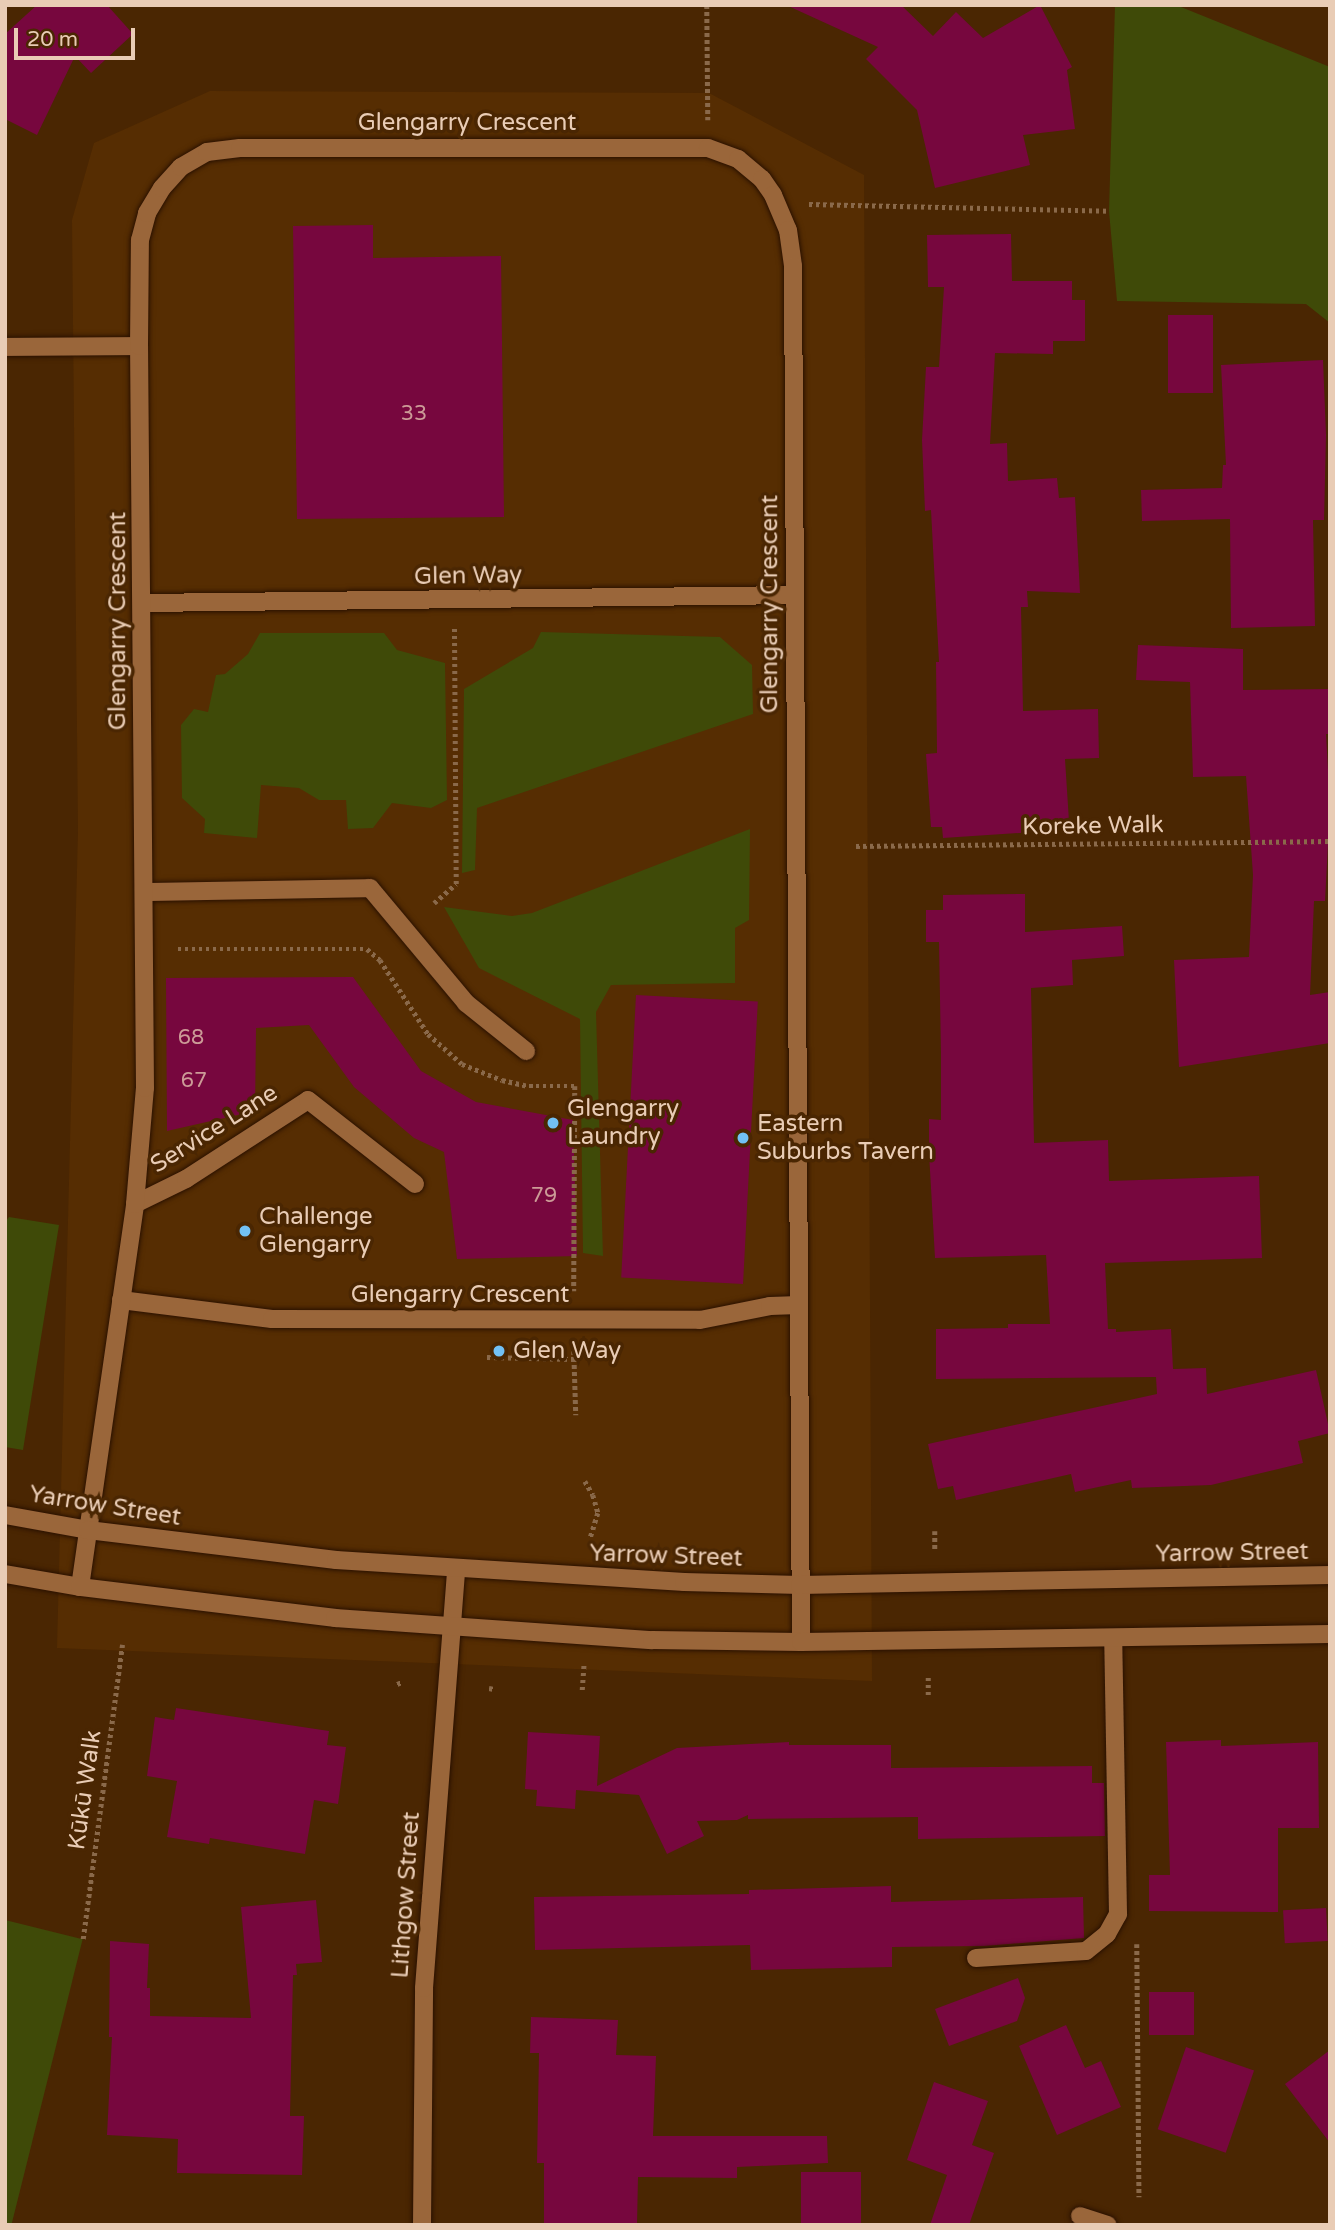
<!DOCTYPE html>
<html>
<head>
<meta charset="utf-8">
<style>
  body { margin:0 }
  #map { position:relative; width:1335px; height:2230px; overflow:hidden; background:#4a2602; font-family:"Varela Round",sans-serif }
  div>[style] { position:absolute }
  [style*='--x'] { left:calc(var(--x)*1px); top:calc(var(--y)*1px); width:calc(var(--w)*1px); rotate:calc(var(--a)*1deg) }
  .built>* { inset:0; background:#562d02 }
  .green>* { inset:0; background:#3f4a08; transform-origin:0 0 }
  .building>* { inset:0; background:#77073e; transform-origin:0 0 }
  .path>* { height:4.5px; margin-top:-2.25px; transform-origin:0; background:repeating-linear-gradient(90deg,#8a694a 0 3.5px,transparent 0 7px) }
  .roads { filter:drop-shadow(0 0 2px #2a1100) drop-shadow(0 0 2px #2a1100) }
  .service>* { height:18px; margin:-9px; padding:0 9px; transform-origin:9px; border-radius:9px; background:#9a663a }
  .minor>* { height:18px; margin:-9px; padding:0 9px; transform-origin:9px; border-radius:9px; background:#9a663a }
  .tertiary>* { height:18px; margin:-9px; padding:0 9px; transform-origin:9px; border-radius:9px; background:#9a663a }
  .dots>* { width:19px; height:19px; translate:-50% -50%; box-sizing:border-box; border:4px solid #4a2602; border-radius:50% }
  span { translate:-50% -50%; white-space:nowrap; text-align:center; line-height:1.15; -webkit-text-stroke:7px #4a2602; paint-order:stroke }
  .number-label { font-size:21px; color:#cc9b97 }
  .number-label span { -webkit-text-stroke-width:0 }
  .street-label { font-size:24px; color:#e9ccb5 }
  .poi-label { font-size:24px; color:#e9ccb5 }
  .left { translate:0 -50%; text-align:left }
  .frame { position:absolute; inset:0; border:7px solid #e9ccb5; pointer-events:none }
  .scale { position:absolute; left:14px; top:28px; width:121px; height:32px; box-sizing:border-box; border:4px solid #e9ccb5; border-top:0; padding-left:9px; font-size:21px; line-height:24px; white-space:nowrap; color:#e9ccb5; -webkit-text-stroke:5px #4a2602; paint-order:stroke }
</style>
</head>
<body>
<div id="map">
  <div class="built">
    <div style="clip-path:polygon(210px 91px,709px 93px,864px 175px,872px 1681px,57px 1648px,78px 831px,72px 220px,94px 143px)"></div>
  </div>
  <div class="green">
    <div style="clip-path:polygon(1115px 5px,1176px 5px,1330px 67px,1330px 323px,1306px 304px,1117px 301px,1109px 211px)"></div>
    <div style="clip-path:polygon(541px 632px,720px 637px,752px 665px,753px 714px,477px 808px,475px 870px,462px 873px,464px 689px,533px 648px)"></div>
    <div style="clip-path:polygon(260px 633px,384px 633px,397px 650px,445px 663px,447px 800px,431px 808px,392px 803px,373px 828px,348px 829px,346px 800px,319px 800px,299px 788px,261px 785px,257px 838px,204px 833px,205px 819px,182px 798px,181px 725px,194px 709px,208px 712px,216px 675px,225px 674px,248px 654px)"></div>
    <div style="clip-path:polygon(750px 829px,749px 920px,735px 928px,735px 983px,611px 985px,596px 1012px,603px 1256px,583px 1253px,580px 1019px,479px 968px,444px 907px,512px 916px,532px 913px)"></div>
    <div style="clip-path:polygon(9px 1217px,59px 1225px,23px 1450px,5px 1447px,5px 1222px)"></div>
    <div style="left:5px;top:1920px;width:80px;height:305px;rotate:14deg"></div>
  </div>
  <div class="building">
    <div style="clip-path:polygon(37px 5px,107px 5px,133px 34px,91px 73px,75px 56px,37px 135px,5px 119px,5px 34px)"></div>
    <div style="clip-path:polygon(786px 5px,901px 5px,933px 36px,956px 12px,983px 38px,1040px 5px,1072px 67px,1067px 70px,1075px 129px,1023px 135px,1030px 165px,935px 188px,917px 110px,866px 59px,878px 47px)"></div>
    <div style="clip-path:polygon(373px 225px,373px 258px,501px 256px,504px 517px,297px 519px,293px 226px)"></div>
    <div style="clip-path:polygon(1011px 234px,1012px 281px,1072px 281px,1072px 300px,1085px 300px,1085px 341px,1053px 341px,1053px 354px,995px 353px,990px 444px,1007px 443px,1008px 481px,1057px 478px,1059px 498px,1075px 497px,1080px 593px,1027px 591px,1028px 607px,1021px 607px,1023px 711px,1098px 709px,1099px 758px,1065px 759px,1069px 821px,1035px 823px,1035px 832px,943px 838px,942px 827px,931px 827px,926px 754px,937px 753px,936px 662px,939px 662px,931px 510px,925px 511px,922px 440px,926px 367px,939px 367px,944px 287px,928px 287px,927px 235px)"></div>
    <div style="left:1168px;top:315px;width:45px;height:78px"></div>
    <div style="clip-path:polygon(1323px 360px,1326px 435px,1324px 520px,1313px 520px,1315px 626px,1231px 628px,1230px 519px,1142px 521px,1141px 490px,1222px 488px,1223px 465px,1226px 465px,1221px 365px)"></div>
    <div style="clip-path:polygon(1138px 645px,1243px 649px,1243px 690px,1330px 689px,1330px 734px,1326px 734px,1330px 805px,1325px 901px,1314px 901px,1310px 995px,1330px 992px,1330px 1043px,1179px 1067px,1174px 960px,1249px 957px,1253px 875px,1246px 776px,1193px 777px,1190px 682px,1136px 680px)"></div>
    <div style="clip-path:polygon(1025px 894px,1025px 932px,1122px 926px,1124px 956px,1072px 960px,1073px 985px,1031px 988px,1034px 1143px,1108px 1140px,1109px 1181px,1259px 1176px,1262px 1258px,1105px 1263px,1108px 1329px,1116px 1329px,1116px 1332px,1171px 1329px,1173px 1369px,1206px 1368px,1207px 1394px,1316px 1370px,1330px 1433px,1298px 1441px,1303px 1463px,1211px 1485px,1132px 1488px,1131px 1480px,1075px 1492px,1071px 1474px,956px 1500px,953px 1486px,938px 1489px,928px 1444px,1157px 1394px,1156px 1377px,936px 1379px,936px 1329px,1008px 1328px,1008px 1324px,1050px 1324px,1046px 1255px,935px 1258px,929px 1153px,929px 1119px,941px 1120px,941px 1055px,939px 942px,926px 942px,926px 910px,943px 910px,943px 895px)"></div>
    <div style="clip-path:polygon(353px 977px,421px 1071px,476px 1102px,573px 1120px,577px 1256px,457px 1259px,444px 1152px,414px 1138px,354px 1087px,309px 1025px,256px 1028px,255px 1111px,167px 1131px,166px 978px)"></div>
    <div style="left:636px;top:995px;width:122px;height:283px;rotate:3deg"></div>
    <div style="clip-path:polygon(176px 1708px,329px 1731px,327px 1745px,346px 1747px,338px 1804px,314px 1800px,305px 1854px,210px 1838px,209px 1844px,167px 1837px,177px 1781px,147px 1776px,155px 1717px,174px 1720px)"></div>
    <div style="clip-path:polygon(528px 1732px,600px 1736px,597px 1786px,677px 1748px,789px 1742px,789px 1745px,891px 1745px,891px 1768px,1092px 1766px,1092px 1783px,1104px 1783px,1105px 1836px,918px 1839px,918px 1817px,748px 1819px,748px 1815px,737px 1820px,697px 1821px,704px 1836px,667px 1854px,639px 1795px,576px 1790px,575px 1809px,536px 1806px,537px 1790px,525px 1789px)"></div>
    <div style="clip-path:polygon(1221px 1740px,1221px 1746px,1318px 1742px,1319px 1828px,1278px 1828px,1278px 1912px,1149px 1911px,1149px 1875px,1170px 1875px,1166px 1742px)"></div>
    <div style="clip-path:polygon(891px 1886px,891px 1902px,1083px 1897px,1084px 1938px,984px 1946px,892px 1947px,892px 1967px,751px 1970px,750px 1945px,535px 1950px,534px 1897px,749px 1894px,749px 1890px)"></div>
    <div style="clip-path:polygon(316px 1900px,322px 1962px,296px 1964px,297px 1975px,293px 1975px,290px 2116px,304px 2116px,302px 2175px,177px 2173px,178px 2139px,107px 2135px,112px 2037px,109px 2037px,110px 1941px,149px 1944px,147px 1988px,150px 1988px,150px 2016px,251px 2018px,241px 1907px)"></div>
    <div style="left:1326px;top:1908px;width:33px;height:43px;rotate:87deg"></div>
    <div style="clip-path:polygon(1018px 1978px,1025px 1998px,1017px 2021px,949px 2046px,935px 2009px)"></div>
    <div style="left:1149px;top:1992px;width:45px;height:43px"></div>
    <div style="clip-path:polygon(531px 2017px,618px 2020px,616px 2055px,656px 2056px,653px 2136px,827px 2136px,828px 2163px,737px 2167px,737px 2178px,638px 2177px,637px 2225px,544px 2225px,544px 2163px,537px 2163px,539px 2053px,530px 2053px)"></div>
    <div style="clip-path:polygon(1066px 2025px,1085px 2068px,1101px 2061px,1121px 2107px,1057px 2135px,1019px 2046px)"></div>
    <div style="left:1186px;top:2047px;width:72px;height:87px;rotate:19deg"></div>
    <div style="clip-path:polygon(1330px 2050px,1330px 2143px,1285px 2084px)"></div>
    <div style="clip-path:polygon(934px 2082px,988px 2101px,972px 2145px,994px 2153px,969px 2225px,930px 2225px,947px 2175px,907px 2160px)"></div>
    <div style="left:801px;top:2172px;width:60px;height:53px"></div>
  </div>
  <div class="path">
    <div style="--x:707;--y:5;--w:115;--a:89.5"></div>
    <div style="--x:809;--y:204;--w:300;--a:1.3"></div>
    <div style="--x:856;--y:846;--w:474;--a:-0.6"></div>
    <div style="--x:434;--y:903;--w:29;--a:-41"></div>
    <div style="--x:456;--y:884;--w:257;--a:-90.4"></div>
    <div style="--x:178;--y:949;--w:189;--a:0"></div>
    <div style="--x:367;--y:949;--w:17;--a:40"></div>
    <div style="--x:380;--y:960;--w:88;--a:57"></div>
    <div style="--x:428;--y:1034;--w:45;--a:41.4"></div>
    <div style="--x:462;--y:1064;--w:43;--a:21.8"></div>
    <div style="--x:502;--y:1080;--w:28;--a:13"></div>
    <div style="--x:529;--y:1086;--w:46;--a:0"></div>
    <div style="--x:575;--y:1086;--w:205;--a:90.3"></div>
    <div style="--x:574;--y:1351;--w:64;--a:88.2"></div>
    <div style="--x:487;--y:1357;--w:87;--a:1.3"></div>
    <div style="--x:585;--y:1481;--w:16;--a:60"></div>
    <div style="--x:593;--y:1495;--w:19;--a:74"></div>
    <div style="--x:598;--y:1513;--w:27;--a:107"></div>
    <div style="--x:935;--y:1531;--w:20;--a:90"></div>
    <div style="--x:397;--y:1684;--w:5;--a:-22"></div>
    <div style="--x:489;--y:1688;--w:5;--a:11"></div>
    <div style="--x:582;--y:1690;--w:27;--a:-86"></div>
    <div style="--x:928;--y:1695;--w:20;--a:-90"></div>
    <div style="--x:83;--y:1939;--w:297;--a:-82.4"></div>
    <div style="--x:1137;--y:1944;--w:253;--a:89.5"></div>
  </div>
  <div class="roads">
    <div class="service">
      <div style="--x:144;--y:892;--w:226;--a:-1"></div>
      <div style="--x:370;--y:888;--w:150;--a:50.1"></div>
      <div style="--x:466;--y:1003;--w:77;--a:38.7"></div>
      <div style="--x:135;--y:1204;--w:57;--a:-26.1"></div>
      <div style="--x:186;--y:1179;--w:145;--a:-32.9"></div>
      <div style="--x:308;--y:1100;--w:136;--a:38.1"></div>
      <div style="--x:121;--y:1300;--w:152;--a:7.2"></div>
      <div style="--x:272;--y:1319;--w:428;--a:0.1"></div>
      <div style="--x:700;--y:1320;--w:71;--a:-11.3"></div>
      <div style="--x:770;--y:1306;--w:29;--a:-2"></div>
      <div style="--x:976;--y:1958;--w:110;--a:-3.6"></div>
      <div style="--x:1086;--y:1951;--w:27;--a:-39"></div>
      <div style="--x:1107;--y:1934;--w:23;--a:-61"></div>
      <div style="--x:1118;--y:1914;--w:276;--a:-91"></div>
    </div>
    <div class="minor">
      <div style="--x:5;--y:347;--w:134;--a:-0.4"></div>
      <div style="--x:143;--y:603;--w:651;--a:-0.7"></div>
      <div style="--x:80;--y:1587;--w:387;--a:-81.8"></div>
      <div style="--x:135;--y:1204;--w:116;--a:-85.1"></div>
      <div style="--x:145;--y:1088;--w:742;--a:-90.46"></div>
      <div style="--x:139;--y:346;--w:106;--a:-89.5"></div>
      <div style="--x:140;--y:240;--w:28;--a:-75"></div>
      <div style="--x:147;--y:213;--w:29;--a:-59"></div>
      <div style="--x:162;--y:188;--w:28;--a:-48"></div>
      <div style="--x:181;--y:167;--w:30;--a:-30"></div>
      <div style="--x:207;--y:152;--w:33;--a:-7"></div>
      <div style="--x:240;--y:148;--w:468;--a:0"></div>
      <div style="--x:708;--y:148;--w:32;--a:20"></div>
      <div style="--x:738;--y:159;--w:31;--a:40"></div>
      <div style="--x:762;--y:179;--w:19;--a:55"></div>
      <div style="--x:773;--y:195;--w:38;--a:67"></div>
      <div style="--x:788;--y:230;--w:36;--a:82"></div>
      <div style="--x:793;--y:266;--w:1376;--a:89.67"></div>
      <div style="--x:1080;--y:2216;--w:29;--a:18"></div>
      <div style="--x:422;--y:2225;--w:237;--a:-89.5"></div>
      <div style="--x:424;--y:1988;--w:419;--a:-85.6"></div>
    </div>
    <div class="tertiary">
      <div style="--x:5;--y:1515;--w:84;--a:10.2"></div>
      <div style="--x:88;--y:1530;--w:250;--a:6.9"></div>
      <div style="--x:336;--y:1560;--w:349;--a:3.6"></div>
      <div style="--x:684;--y:1582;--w:116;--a:1.5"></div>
      <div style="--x:800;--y:1585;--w:530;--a:-1.08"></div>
      <div style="--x:5;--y:1574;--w:76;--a:9.8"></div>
      <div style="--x:80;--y:1587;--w:257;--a:6.9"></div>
      <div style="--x:335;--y:1618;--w:318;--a:4"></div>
      <div style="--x:652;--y:1640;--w:149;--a:0.8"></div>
      <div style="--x:801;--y:1642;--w:529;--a:-0.87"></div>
    </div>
  </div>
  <div class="dots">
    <div style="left:553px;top:1123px;background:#72c1f5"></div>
    <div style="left:743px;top:1138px;background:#72c1f5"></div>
    <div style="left:245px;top:1231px;background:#72c1f5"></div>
    <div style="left:499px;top:1351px;background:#72c1f5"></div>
  </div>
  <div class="number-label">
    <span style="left:414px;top:414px">33</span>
    <span style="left:191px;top:1038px">68</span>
    <span style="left:194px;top:1081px">67</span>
    <span style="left:544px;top:1196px">79</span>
  </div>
  <div class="street-label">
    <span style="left:467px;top:123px">Glengarry Crescent</span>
    <span style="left:468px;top:576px;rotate:-1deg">Glen Way</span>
    <span style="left:770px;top:604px;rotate:-90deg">Glengarry Crescent</span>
    <span style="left:118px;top:621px;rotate:-90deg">Glengarry Crescent</span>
    <span style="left:1093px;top:826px;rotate:-1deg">Koreke Walk</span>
    <span style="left:214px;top:1129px;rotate:-32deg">Service Lane</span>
    <span style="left:460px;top:1295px">Glengarry Crescent</span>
    <span style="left:105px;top:1506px;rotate:9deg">Yarrow Street</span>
    <span style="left:1232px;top:1553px;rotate:-1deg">Yarrow Street</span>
    <span style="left:666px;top:1556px;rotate:2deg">Yarrow Street</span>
    <span style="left:85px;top:1790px;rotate:-82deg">Kūkū Walk</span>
    <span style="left:406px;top:1895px;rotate:-86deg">Lithgow Street</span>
  </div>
  <div class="poi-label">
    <span class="left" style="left:567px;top:1123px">Glengarry<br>Laundry</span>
    <span class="left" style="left:757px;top:1138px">Eastern<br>Suburbs Tavern</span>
    <span class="left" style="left:259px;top:1231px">Challenge<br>Glengarry</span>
    <span class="left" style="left:513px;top:1351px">Glen Way</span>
  </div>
  <div class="frame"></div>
  <div class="scale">20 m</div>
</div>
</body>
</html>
